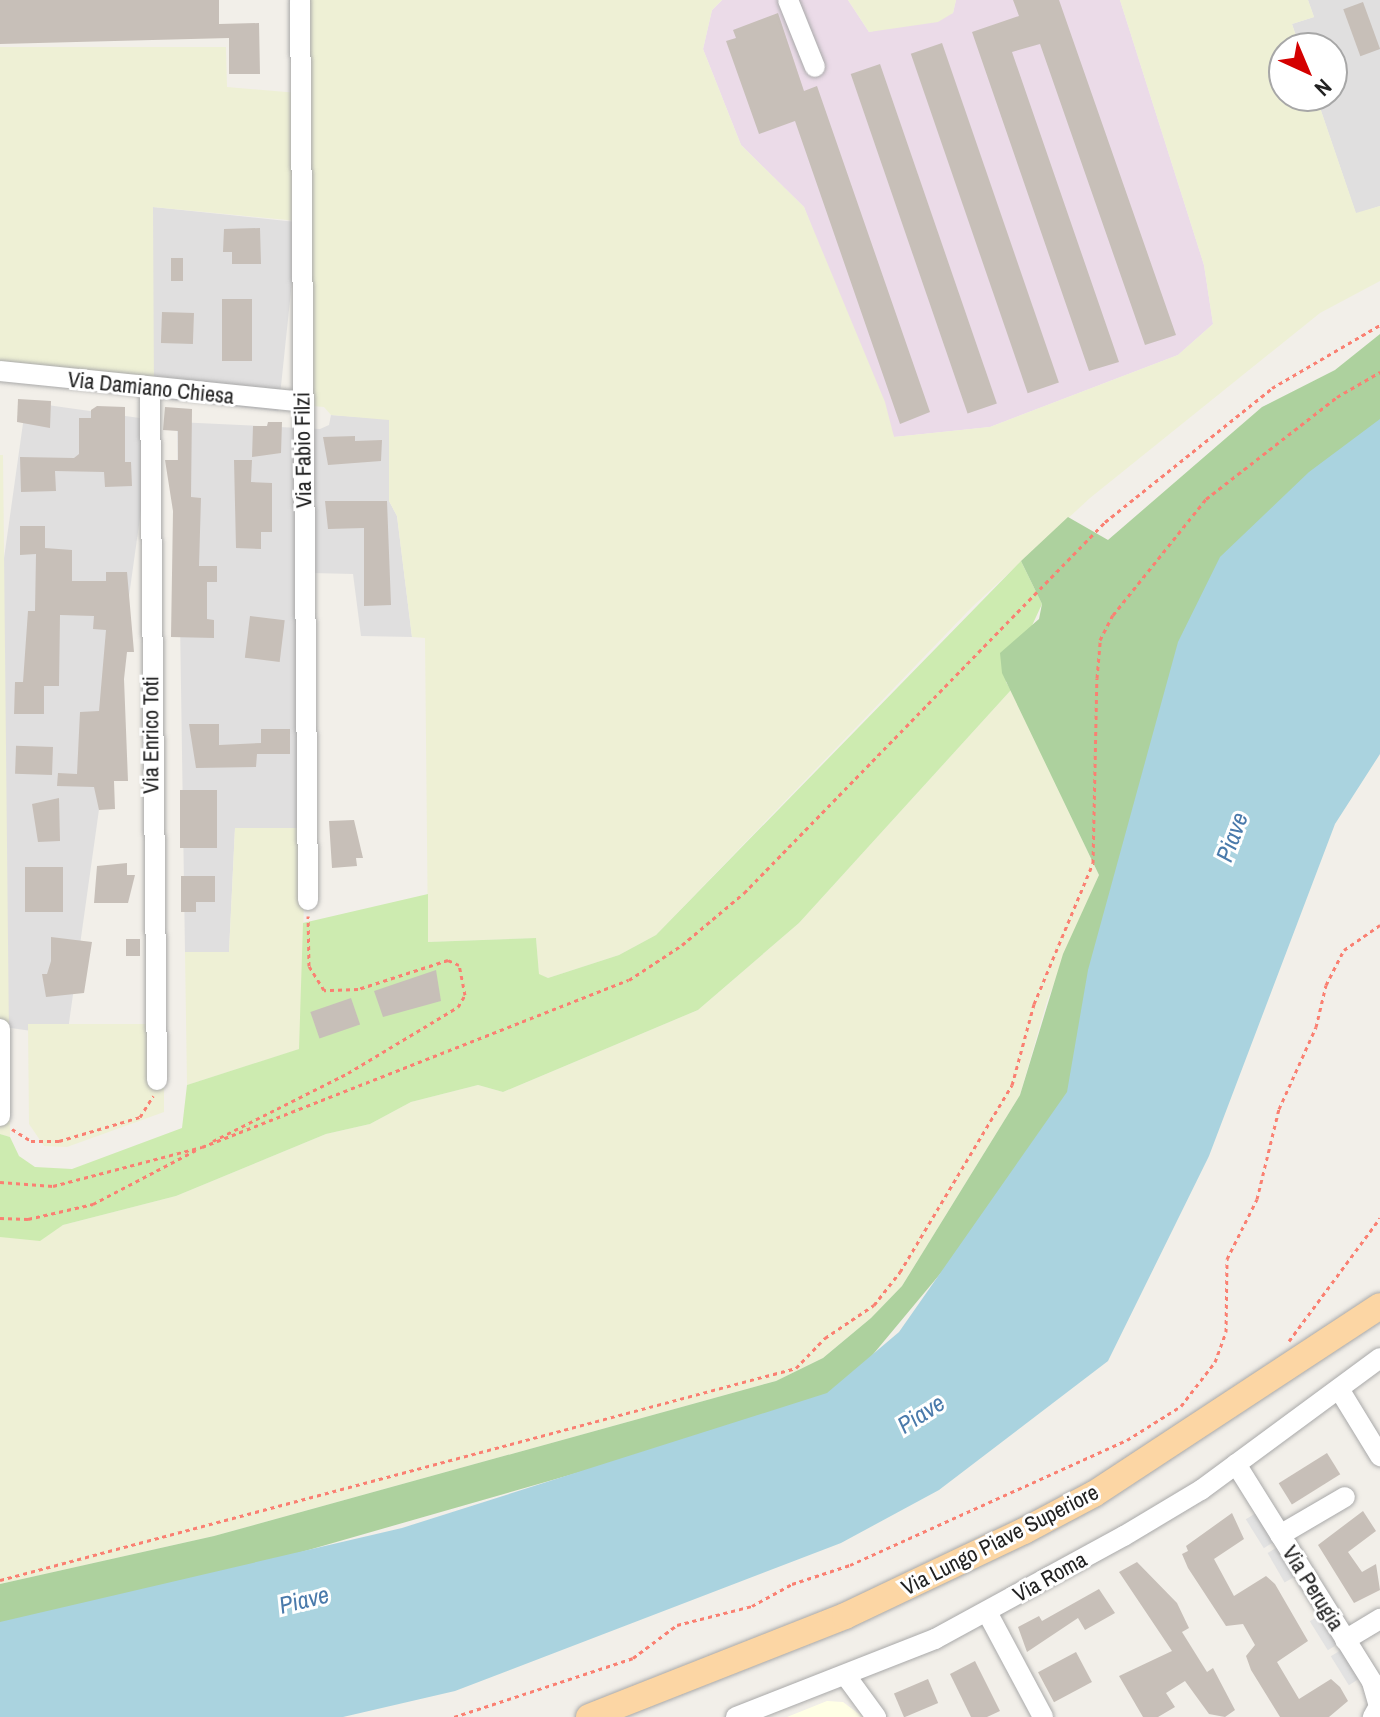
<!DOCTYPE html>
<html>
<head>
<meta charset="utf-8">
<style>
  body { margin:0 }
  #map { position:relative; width:1380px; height:1717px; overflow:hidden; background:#f2efe9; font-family:"Archivo Narrow",sans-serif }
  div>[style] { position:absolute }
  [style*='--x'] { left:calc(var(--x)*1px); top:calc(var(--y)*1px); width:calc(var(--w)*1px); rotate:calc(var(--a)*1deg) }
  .residential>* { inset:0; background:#e0dfdf; transform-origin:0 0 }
  .industrial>* { inset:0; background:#ebdbe8 }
  .education>* { inset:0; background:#ffffe5 }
  .farmland>* { inset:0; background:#eef0d5 }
  .grass>* { inset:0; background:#cdebb0 }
  .forest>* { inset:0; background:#add19e }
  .parking>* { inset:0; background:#e2e2e2; transform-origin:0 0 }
  .water>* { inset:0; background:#aad3df }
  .building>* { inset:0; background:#c7bfb8; transform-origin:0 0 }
  .path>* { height:3px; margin-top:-1.5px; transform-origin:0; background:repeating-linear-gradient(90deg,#fa8072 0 4px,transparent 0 8px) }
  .roads { filter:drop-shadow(0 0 2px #a9a9a9) drop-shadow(0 0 2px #a9a9a9) }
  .minor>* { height:20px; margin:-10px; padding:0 10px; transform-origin:10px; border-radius:10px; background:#fff }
  .major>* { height:26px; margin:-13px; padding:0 13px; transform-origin:13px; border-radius:13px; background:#fcd6a4 }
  span { translate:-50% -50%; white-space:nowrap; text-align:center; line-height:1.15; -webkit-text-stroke:6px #fff; paint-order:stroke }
  .street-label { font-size:22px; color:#222 }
  .water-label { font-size:24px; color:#4a7aab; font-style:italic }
  .north { position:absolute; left:1268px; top:32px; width:80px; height:80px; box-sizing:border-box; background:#fff; border:2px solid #a7a7a7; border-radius:50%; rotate:136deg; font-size:22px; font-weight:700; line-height:32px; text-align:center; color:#222 }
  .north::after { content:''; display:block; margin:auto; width:28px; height:36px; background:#d40000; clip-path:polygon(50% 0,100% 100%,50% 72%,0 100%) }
</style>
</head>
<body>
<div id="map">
  <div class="residential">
    <div style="clip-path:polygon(1308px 0,1380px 0,1380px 206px,1356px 214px,1316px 96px,1332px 96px,1332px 48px,1300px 48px,1292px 24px,1314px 17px)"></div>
    <div style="left:153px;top:207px;width:146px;height:190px;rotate:6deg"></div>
    <div style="left:26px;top:402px;width:129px;height:622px;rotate:8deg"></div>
    <div style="clip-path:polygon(331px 415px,389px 419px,389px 501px,397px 516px,412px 637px,361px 636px,353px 574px,312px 573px,306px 828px,235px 828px,229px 952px,185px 952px,177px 422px,320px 429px,329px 425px)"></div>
  </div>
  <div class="industrial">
    <div style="clip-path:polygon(722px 0,848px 0,869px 32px,953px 13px,956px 0,1120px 0,1204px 265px,1213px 324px,1178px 355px,990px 427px,894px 437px,804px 207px,741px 145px,703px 49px,712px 10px)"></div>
  </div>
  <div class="education">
    <div style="clip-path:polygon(827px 1701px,843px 1702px,863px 1717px,787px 1717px)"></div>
  </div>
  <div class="farmland">
    <div style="clip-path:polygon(297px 0,722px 0,712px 10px,703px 49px,741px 145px,804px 207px,885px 402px,894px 437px,990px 427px,1178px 355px,1213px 324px,1204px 265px,1120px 0,1308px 0,1314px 17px,1292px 24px,1300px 48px,1284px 48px,1284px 96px,1316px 96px,1356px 213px,1380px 206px,1380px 281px,1320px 313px,1090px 498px,972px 607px,656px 935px,619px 955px,548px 978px,539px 975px,536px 938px,428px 942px,425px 638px,412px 637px,397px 516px,389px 501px,389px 420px,331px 415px,324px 407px,300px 405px,298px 221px,153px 207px,154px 397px,0 376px,0 47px,226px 47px,227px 87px,298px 93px)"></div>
    <div style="clip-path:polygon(848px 0,956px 0,953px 13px,938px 22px,869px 32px)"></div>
    <div style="clip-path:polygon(0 455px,3px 455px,10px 1137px,0 1134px)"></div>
    <div style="clip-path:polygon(1011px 690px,1099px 875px,1047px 1001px,1020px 1095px,902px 1286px,871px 1318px,823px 1358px,776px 1381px,214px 1536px,0 1584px,0 1237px,44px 1236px,63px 1225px,176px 1196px,326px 1134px,370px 1124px,411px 1102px,478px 1085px,503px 1092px,698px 1010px,799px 923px)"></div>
    <div style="clip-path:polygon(235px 828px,306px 828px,300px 1049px,187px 1085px,185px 952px,229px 952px)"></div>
    <div style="clip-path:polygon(28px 1024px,164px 1024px,164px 1112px,67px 1147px,44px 1146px,29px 1124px)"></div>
  </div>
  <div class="grass">
    <div style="clip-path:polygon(1021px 561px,1042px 604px,1006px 682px,1011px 690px,799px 923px,698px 1010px,503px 1092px,478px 1085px,411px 1102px,370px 1124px,326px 1134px,176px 1196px,63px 1225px,40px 1241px,0 1237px,0 1134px,10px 1137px,19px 1156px,35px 1167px,72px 1169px,182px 1128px,187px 1085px,299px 1049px,303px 923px,428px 894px,428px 942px,536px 938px,539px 974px,548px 978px,619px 955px,656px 935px)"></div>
  </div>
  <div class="forest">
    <div style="clip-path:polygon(1380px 334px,1380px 428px,1101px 1057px,965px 1244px,860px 1370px,821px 1403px,298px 1553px,0 1630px,0 1584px,214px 1536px,776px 1381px,823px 1358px,871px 1318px,902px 1286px,1020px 1095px,1063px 954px,1099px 875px,1002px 673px,1000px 653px,1039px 619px,1042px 604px,1021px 561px,1068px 517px,1108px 540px,1262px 407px,1335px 370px)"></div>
  </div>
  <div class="parking">
    <div style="left:1256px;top:1513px;width:34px;height:12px;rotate:58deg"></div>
    <div style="left:1278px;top:1547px;width:34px;height:12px;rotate:60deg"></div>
    <div style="left:1320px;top:1615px;width:34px;height:12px;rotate:58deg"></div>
    <div style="left:1341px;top:1650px;width:34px;height:12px;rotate:58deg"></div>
  </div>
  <div class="water">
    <div style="clip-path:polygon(1380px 419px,1380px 754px,1335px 824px,1209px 1156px,1108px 1361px,939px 1490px,841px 1543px,455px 1691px,343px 1717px,0 1717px,0 1622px,402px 1528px,827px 1393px,899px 1332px,1067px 1092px,1088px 970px,1178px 642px,1220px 557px,1309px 472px)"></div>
  </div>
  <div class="building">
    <div style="clip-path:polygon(0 0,219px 0,219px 24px,259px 23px,260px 74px,229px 74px,229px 38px,0 44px)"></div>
    <div style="clip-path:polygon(1013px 0,1059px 0,1176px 335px,1145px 345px,1040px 44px,1012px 52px,1119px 362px,1089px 371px,972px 32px,1019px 16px)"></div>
    <div style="left:1363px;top:2px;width:50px;height:21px;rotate:70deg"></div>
    <div style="clip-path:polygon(778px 13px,804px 91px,817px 86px,930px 412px,900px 424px,795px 121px,759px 134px,726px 41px,736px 38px,733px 30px)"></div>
    <div style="left:942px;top:43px;width:359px;height:33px;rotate:71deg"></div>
    <div style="left:880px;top:64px;width:359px;height:31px;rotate:71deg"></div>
    <div style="clip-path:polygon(260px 228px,261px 264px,232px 264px,232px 252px,223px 252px,224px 229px)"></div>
    <div style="left:171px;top:258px;width:12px;height:23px"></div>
    <div style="left:222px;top:299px;width:30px;height:62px"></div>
    <div style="left:162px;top:312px;width:32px;height:31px;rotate:2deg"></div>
    <div style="clip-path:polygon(18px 399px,51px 401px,50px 428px,17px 422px)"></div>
    <div style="clip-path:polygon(97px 406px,125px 407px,125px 462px,131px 462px,132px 486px,105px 487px,104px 472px,55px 471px,56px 491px,21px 492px,20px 457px,74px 458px,79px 454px,79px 418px,91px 418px,91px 410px)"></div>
    <div style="clip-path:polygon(165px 407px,192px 409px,191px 497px,201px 498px,199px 566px,217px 566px,217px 582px,207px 582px,207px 619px,214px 620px,214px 638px,171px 637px,173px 511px,165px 460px,178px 460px,178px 431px,163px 430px)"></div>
    <div style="clip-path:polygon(268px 422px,282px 422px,281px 453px,252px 457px,253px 426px,267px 426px)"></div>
    <div style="clip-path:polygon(355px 436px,355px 441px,382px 440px,381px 461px,328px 465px,323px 437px)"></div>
    <div style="clip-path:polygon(234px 460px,252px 460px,251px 482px,272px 483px,272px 532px,261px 532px,261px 549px,236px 548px)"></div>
    <div style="clip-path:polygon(325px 501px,387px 501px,391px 605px,364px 606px,364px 528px,328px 529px)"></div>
    <div style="clip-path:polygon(20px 526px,45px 526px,45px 548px,72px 550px,72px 581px,106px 581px,106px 572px,127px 572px,134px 652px,127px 652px,124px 679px,128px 781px,114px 781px,115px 809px,99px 810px,94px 787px,57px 786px,58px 773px,77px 774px,80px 712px,99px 711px,106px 630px,93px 629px,94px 616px,60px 615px,59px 686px,44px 686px,44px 714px,14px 714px,15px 682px,23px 682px,28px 611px,35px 611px,36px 554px,20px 555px)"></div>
    <div style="left:250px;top:616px;width:35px;height:42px;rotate:7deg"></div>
    <div style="clip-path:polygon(189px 724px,219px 724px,219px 745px,261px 743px,261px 729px,290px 729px,290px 754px,257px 754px,256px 767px,196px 768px)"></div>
    <div style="left:53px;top:747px;width:28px;height:37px;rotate:92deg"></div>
    <div style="left:180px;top:790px;width:37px;height:58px"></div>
    <div style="clip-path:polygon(59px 798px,60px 841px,38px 842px,32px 804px)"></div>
    <div style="clip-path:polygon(354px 820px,363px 858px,356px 858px,357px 866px,332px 868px,329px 821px)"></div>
    <div style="clip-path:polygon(127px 863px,127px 875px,135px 875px,128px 903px,94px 903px,97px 866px)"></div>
    <div style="left:25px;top:867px;width:38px;height:45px"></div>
    <div style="clip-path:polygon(181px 876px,215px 876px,215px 902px,196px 902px,196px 912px,181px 912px)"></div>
    <div style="clip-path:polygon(51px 937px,92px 942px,84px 993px,46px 997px,42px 974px,47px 974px,51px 961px)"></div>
    <div style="left:126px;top:939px;width:14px;height:17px"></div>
    <div style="clip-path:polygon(436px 970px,441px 1001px,383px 1017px,374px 991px)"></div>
    <div style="left:351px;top:998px;width:28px;height:43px;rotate:71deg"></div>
    <div style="left:1327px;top:1453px;width:25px;height:57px;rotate:58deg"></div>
    <div style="clip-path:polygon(1363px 1511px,1376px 1531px,1348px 1552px,1362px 1572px,1376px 1564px,1380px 1590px,1354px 1603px,1318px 1545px)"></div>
    <div style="clip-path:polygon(1232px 1513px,1244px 1539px,1214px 1559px,1234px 1596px,1266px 1576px,1275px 1584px,1308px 1641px,1277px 1662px,1299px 1699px,1331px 1679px,1340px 1687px,1348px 1701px,1329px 1717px,1280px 1717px,1251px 1670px,1246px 1656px,1255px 1645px,1243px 1624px,1226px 1626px,1188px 1568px,1182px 1554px,1188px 1551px,1186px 1546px)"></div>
    <div style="clip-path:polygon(1137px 1562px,1177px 1603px,1189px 1628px,1182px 1632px,1207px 1672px,1213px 1668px,1235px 1710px,1225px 1717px,1209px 1714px,1185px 1681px,1166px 1693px,1175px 1707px,1158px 1717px,1143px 1717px,1119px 1676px,1172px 1651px,1119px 1572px)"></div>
    <div style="clip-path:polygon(1099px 1589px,1115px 1613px,1085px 1630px,1078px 1618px,1027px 1652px,1018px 1627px,1039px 1616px,1042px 1621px)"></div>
    <div style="left:1076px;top:1652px;width:34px;height:43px;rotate:62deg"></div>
    <div style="clip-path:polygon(975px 1661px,1000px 1711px,987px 1717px,971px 1717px,950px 1674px)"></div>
    <div style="left:928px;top:1679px;width:26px;height:37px;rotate:67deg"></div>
  </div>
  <div class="path">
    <div style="--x:12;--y:1129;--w:22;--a:32"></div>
    <div style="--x:31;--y:1141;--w:28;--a:0"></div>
    <div style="--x:59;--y:1141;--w:84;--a:-16.5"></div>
    <div style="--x:140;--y:1117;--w:25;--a:-58"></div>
    <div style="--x:213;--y:1141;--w:151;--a:-26.7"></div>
    <div style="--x:348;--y:1073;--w:128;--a:-31"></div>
    <div style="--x:458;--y:1007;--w:14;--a:-60"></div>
    <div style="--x:465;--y:995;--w:31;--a:-101"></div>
    <div style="--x:459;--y:965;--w:12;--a:-156"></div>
    <div style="--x:448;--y:960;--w:95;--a:162.1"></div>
    <div style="--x:358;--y:989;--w:34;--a:178"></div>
    <div style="--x:324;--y:990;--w:28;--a:-122"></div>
    <div style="--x:309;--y:966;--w:50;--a:-91.1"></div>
    <div style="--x:0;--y:1182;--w:53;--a:4.3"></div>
    <div style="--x:53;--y:1186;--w:154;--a:-14.7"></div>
    <div style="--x:202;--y:1147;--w:458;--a:-21.4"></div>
    <div style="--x:629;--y:980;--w:64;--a:-33.4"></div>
    <div style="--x:682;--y:945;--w:81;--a:-40"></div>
    <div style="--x:744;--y:893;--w:518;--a:-45.78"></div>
    <div style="--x:1105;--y:522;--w:214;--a:-38.7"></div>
    <div style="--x:1272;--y:388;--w:125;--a:-30.3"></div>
    <div style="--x:0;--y:1218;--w:28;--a:2"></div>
    <div style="--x:28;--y:1219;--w:67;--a:-13"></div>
    <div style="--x:93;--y:1204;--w:116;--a:-27.7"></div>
    <div style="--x:1289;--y:1341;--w:153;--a:-53.5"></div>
    <div style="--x:0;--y:1580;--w:824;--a:-14.91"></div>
    <div style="--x:796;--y:1368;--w:42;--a:-46"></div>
    <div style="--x:825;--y:1338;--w:59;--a:-34"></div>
    <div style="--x:874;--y:1305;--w:42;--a:-51.8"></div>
    <div style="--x:900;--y:1272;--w:218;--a:-59.1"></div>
    <div style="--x:1012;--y:1085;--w:84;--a:-74.8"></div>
    <div style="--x:1034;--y:1004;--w:153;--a:-67.3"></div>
    <div style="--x:1093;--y:863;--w:185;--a:-88.8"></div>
    <div style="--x:1097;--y:678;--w:38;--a:-85"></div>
    <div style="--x:1100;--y:640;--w:28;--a:-63"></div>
    <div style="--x:1113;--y:615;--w:149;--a:-51.3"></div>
    <div style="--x:1206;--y:499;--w:166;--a:-37.9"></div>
    <div style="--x:1337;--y:397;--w:50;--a:-30.2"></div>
    <div style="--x:454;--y:1717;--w:188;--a:-18.2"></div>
    <div style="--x:633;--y:1658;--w:55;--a:-36.9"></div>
    <div style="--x:677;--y:1625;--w:77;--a:-14.2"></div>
    <div style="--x:752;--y:1606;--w:46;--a:-28.8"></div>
    <div style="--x:792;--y:1584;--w:61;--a:-18.1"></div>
    <div style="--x:850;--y:1565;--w:304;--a:-24.3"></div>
    <div style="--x:1127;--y:1440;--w:64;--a:-32.2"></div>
    <div style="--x:1181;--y:1406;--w:56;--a:-52.3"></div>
    <div style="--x:1215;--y:1362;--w:32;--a:-70"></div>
    <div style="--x:1226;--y:1332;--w:73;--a:-89.2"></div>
    <div style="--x:1227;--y:1259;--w:67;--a:-63.4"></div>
    <div style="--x:1257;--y:1199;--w:93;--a:-76.3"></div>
    <div style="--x:1279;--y:1109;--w:90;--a:-65.7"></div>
    <div style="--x:1316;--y:1027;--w:43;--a:-76.6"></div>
    <div style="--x:1326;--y:985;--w:39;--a:-63"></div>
    <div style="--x:1344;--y:950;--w:44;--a:-34.8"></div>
  </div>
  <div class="roads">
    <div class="minor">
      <div style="--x:300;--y:0;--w:900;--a:89.49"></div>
      <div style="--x:788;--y:0;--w:72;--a:68.1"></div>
      <div style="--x:0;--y:371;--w:305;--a:5.8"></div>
      <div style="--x:150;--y:389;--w:691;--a:89.42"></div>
      <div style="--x:0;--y:1029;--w:87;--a:90"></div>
      <div style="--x:1339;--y:1389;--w:79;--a:58.5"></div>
      <div style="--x:1236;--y:1464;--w:257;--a:58"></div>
      <div style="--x:1372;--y:1682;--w:25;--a:74"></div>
      <div style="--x:1379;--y:1706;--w:13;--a:119"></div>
      <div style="--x:1280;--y:1535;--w:75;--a:-30.3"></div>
      <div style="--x:987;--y:1612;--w:119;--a:61.9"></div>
      <div style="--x:1345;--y:1640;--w:41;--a:-31"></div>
      <div style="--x:846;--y:1676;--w:51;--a:53.8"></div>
      <div style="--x:736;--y:1717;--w:214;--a:-21.4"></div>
      <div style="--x:935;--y:1639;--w:215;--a:-28.6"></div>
      <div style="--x:1124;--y:1536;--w:90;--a:-30.9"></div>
      <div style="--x:1201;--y:1490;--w:222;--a:-36.4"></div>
    </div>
    <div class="major">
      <div style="--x:589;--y:1717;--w:275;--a:-21.5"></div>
      <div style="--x:845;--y:1616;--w:198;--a:-25.4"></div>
      <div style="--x:1024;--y:1531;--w:79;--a:-27.9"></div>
      <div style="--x:1094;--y:1494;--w:342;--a:-33.3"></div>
    </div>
  </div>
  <div class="street-label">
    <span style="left:151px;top:388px;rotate:6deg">Via Damiano Chiesa</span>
    <span style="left:303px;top:450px;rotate:-91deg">Via Fabio Filzi</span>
    <span style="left:151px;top:735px;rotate:-90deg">Via Enrico Toti</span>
    <span style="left:1000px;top:1540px;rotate:-27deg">Via Lungo Piave Superiore</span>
    <span style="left:1050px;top:1577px;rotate:-29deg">Via Roma</span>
    <span style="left:1313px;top:1588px;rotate:58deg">Via Perugia</span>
  </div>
  <div class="water-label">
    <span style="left:1232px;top:837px;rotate:-70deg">Piave</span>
    <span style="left:921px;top:1414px;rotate:-33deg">Piave</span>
    <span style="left:304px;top:1600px;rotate:-14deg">Piave</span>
  </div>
  <div class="north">N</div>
</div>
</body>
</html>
